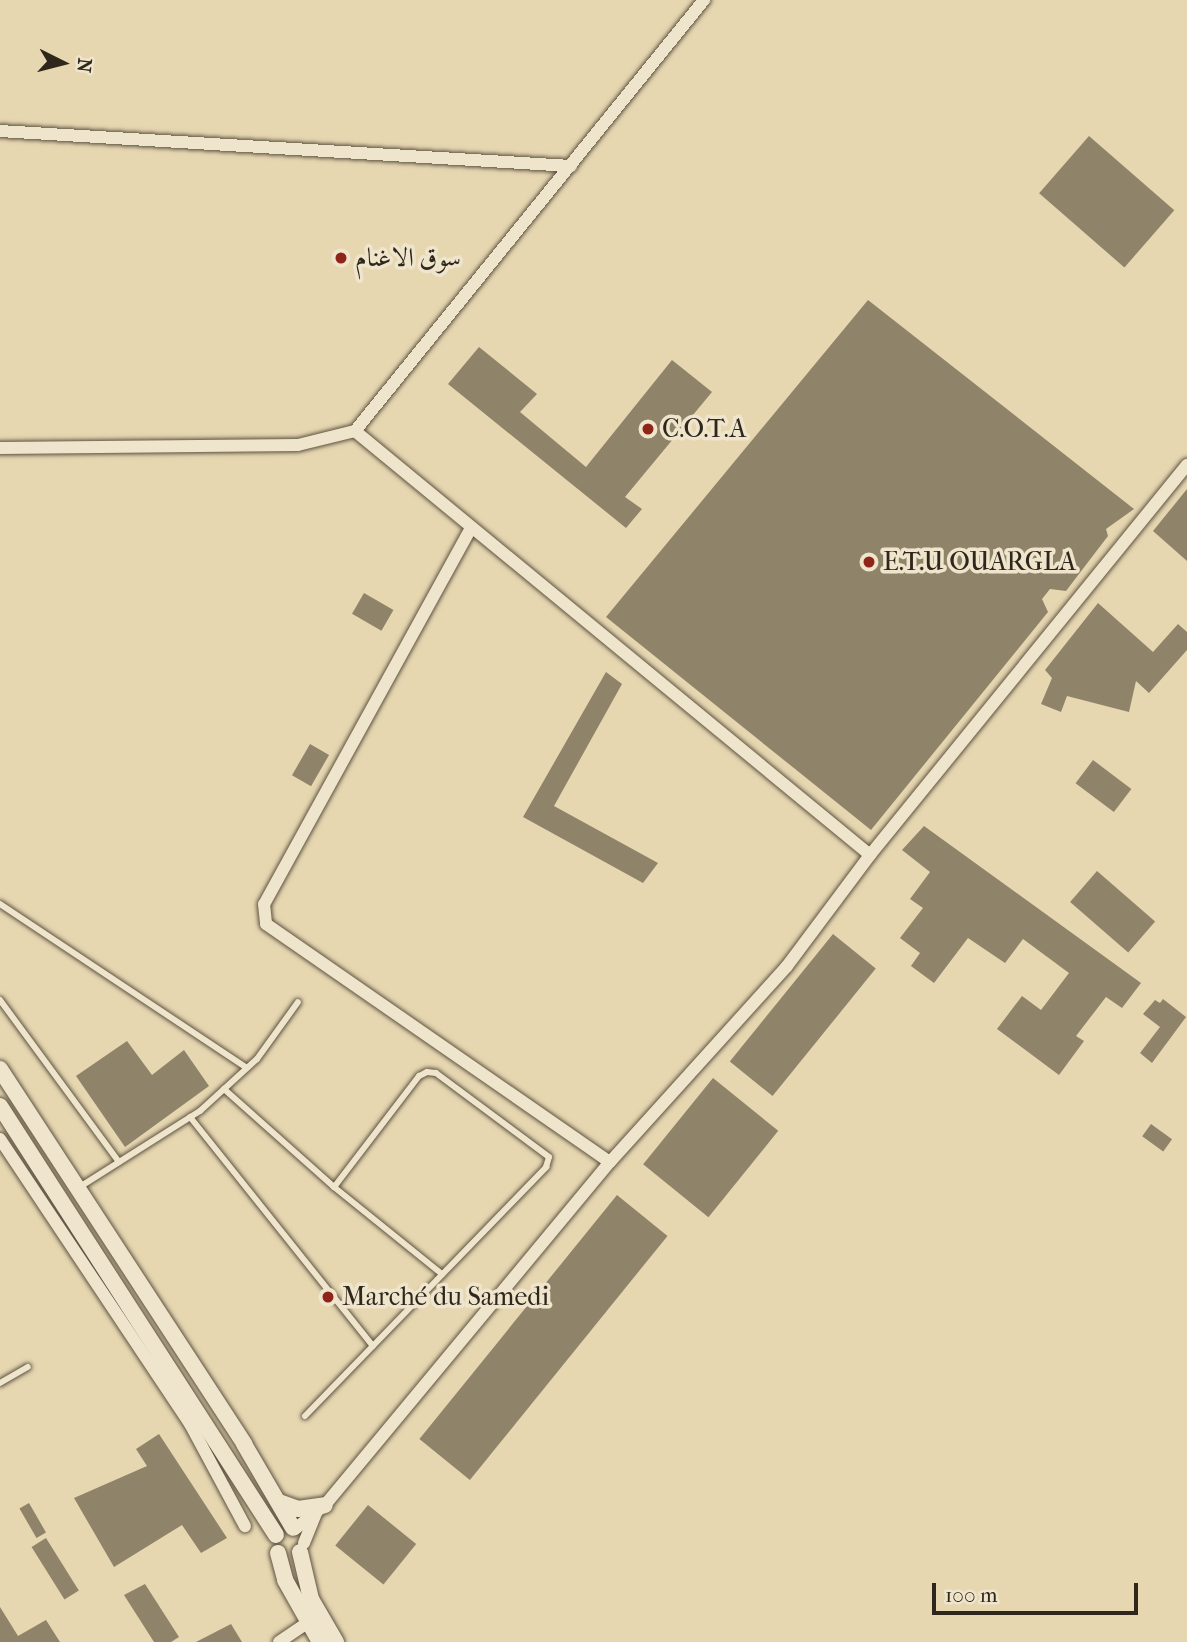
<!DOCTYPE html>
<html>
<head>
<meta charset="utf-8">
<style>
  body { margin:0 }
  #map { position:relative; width:1187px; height:1642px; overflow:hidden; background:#e6d7b1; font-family:"IM FELL French Canon",Amiri,serif }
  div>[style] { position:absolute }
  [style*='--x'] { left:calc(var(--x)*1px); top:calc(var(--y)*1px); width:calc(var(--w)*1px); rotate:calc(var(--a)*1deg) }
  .building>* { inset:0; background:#8f8369; transform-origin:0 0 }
  .roads { filter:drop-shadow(0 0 2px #5e5341) drop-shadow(0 0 2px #5e5341) }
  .service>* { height:6px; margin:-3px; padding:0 3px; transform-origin:3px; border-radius:3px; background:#efe5cc }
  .minor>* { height:12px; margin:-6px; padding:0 6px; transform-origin:6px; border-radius:6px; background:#efe5cc }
  .tertiary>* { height:16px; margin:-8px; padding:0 8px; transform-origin:8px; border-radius:8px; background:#efe5cc }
  .dots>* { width:19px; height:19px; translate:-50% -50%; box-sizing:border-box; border:4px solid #efe5cc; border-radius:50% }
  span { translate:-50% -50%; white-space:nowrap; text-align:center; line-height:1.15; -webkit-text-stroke:7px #efe5cc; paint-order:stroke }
  .poi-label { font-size:26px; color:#30271c }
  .left { translate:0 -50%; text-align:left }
  .north { position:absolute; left:28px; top:28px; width:70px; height:70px; -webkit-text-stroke:5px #efe5cc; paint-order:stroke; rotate:96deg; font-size:19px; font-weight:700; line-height:28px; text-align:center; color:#30271c }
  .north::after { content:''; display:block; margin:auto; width:24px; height:32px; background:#30271c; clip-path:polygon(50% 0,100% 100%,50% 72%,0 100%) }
  .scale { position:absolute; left:932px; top:1583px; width:206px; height:32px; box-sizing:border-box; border:4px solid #30271c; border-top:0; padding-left:9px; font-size:21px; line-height:24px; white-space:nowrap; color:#30271c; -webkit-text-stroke:5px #efe5cc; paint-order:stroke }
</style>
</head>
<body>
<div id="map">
  <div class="building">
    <div style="left:1089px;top:136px;width:113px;height:76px;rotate:41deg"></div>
    <div style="clip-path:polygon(868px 300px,1134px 509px,1106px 529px,1108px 536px,1066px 591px,1050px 589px,1042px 599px,1048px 612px,871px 830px,606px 617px)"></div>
    <div style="clip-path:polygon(479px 347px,537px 394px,520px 412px,586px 467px,672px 360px,712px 392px,625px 497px,642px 509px,626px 528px,448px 384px)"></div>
    <div style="clip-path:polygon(1187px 489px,1187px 561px,1153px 531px)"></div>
    <div style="left:364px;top:593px;width:34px;height:24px;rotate:30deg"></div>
    <div style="clip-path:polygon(1098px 603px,1153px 652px,1178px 624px,1187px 632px,1187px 650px,1149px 693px,1136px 681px,1129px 712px,1067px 696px,1061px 712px,1041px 704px,1052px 678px,1045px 670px)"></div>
    <div style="clip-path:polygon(606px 672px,622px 684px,554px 806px,658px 863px,643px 883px,523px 817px)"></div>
    <div style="left:310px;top:744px;width:22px;height:36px;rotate:30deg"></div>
    <div style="left:1093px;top:760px;width:48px;height:29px;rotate:37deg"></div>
    <div style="clip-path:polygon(924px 826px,1141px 983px,1122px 1008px,1106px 997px,1076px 1036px,1084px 1041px,1059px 1075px,997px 1029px,1022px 996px,1041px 1010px,1069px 973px,1023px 939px,1005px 963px,968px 938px,934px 983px,911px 966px,920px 953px,900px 938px,923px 908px,910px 899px,930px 872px,902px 850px)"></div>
    <div style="left:1097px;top:871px;width:77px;height:41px;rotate:41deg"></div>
    <div style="left:833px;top:934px;width:55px;height:164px;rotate:39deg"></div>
    <div style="clip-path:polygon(1163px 999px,1186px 1017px,1152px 1063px,1140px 1053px,1160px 1027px,1143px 1014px,1155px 1000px,1160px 1003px)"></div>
    <div style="clip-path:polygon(127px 1041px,152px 1075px,184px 1050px,209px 1086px,125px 1147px,76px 1076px)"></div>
    <div style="left:713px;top:1078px;width:84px;height:111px;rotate:39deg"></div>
    <div style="left:1151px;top:1124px;width:26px;height:15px;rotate:36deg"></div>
    <div style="left:617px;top:1195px;width:65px;height:314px;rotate:39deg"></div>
    <div style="clip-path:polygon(159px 1434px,227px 1538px,201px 1553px,182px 1525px,114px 1567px,74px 1498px,147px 1466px,136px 1449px)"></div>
    <div style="left:29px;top:1503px;width:34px;height:11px;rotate:60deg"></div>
    <div style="left:368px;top:1505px;width:62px;height:52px;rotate:39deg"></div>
    <div style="left:46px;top:1538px;width:62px;height:17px;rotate:58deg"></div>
    <div style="clip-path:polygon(145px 1584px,179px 1637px,171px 1642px,154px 1642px,124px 1595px)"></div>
    <div style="clip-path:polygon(0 1607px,18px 1636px,46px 1620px,60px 1642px,0 1642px)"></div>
    <div style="clip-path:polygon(231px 1624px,242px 1642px,196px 1642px)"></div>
  </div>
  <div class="roads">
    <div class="service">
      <div style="--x:0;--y:904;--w:296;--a:33.6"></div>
      <div style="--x:0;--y:1000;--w:201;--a:53.7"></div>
      <div style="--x:224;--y:1089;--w:147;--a:41.7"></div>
      <div style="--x:334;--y:1187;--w:139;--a:38.9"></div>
      <div style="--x:190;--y:1117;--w:293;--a:51.4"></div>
      <div style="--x:78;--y:1188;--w:144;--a:-32.3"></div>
      <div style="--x:200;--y:1111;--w:77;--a:-42.4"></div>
      <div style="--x:257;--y:1059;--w:70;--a:-54.3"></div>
      <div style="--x:0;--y:1383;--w:32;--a:-30"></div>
      <div style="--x:305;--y:1416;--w:347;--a:-45.9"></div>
      <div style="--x:546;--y:1167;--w:10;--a:-73"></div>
      <div style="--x:549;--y:1157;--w:141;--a:-143.4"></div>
      <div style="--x:436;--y:1073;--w:9;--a:-174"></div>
      <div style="--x:427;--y:1072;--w:9;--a:153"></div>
      <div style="--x:419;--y:1076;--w:140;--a:127.4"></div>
    </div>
    <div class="minor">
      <div style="--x:0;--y:131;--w:572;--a:3.51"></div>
      <div style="--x:355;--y:431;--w:667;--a:39.46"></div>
      <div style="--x:870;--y:855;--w:503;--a:-50.9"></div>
      <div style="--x:0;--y:448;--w:298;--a:-0.6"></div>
      <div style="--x:298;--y:445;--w:59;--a:-13.8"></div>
      <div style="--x:355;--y:431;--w:555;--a:-51"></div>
      <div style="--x:471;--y:528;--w:429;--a:118.8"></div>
      <div style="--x:264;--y:904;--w:20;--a:84"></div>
      <div style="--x:266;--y:924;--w:418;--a:34.7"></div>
      <div style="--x:610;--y:1162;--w:264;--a:-47.9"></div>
      <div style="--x:787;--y:966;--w:139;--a:-53.2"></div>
      <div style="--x:0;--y:1139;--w:343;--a:56.3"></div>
      <div style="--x:190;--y:1424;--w:116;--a:61.7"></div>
      <div style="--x:295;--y:1529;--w:38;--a:-39"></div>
      <div style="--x:325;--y:1505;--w:446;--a:-50.3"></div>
      <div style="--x:304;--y:1543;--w:35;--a:-68"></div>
      <div style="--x:279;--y:1642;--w:41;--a:-34.1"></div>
    </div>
    <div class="tertiary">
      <div style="--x:0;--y:1069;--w:447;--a:56.9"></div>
      <div style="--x:244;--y:1444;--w:97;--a:59.7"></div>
      <div style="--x:0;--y:1106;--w:510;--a:57.24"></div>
      <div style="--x:279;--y:1502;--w:20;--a:20"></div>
      <div style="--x:298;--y:1509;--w:27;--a:-8"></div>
      <div style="--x:300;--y:1552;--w:48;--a:76.8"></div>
      <div style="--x:311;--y:1599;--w:50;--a:59.8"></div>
      <div style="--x:278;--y:1553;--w:28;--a:75"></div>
      <div style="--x:285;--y:1580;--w:71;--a:60.6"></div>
    </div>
  </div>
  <div class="dots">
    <div style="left:341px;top:258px;background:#8f2418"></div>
    <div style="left:648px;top:429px;background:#8f2418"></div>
    <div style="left:869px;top:562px;background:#8f2418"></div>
    <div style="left:328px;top:1297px;background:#8f2418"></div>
  </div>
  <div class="poi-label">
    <span class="left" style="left:355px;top:258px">سوق الاغنام</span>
    <span class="left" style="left:662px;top:429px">C.O.T.A</span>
    <span class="left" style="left:883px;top:562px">E.T.U OUARGLA</span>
    <span class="left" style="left:342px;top:1297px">Marché du Samedi</span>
  </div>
  <div class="north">N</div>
  <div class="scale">100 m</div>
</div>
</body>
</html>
